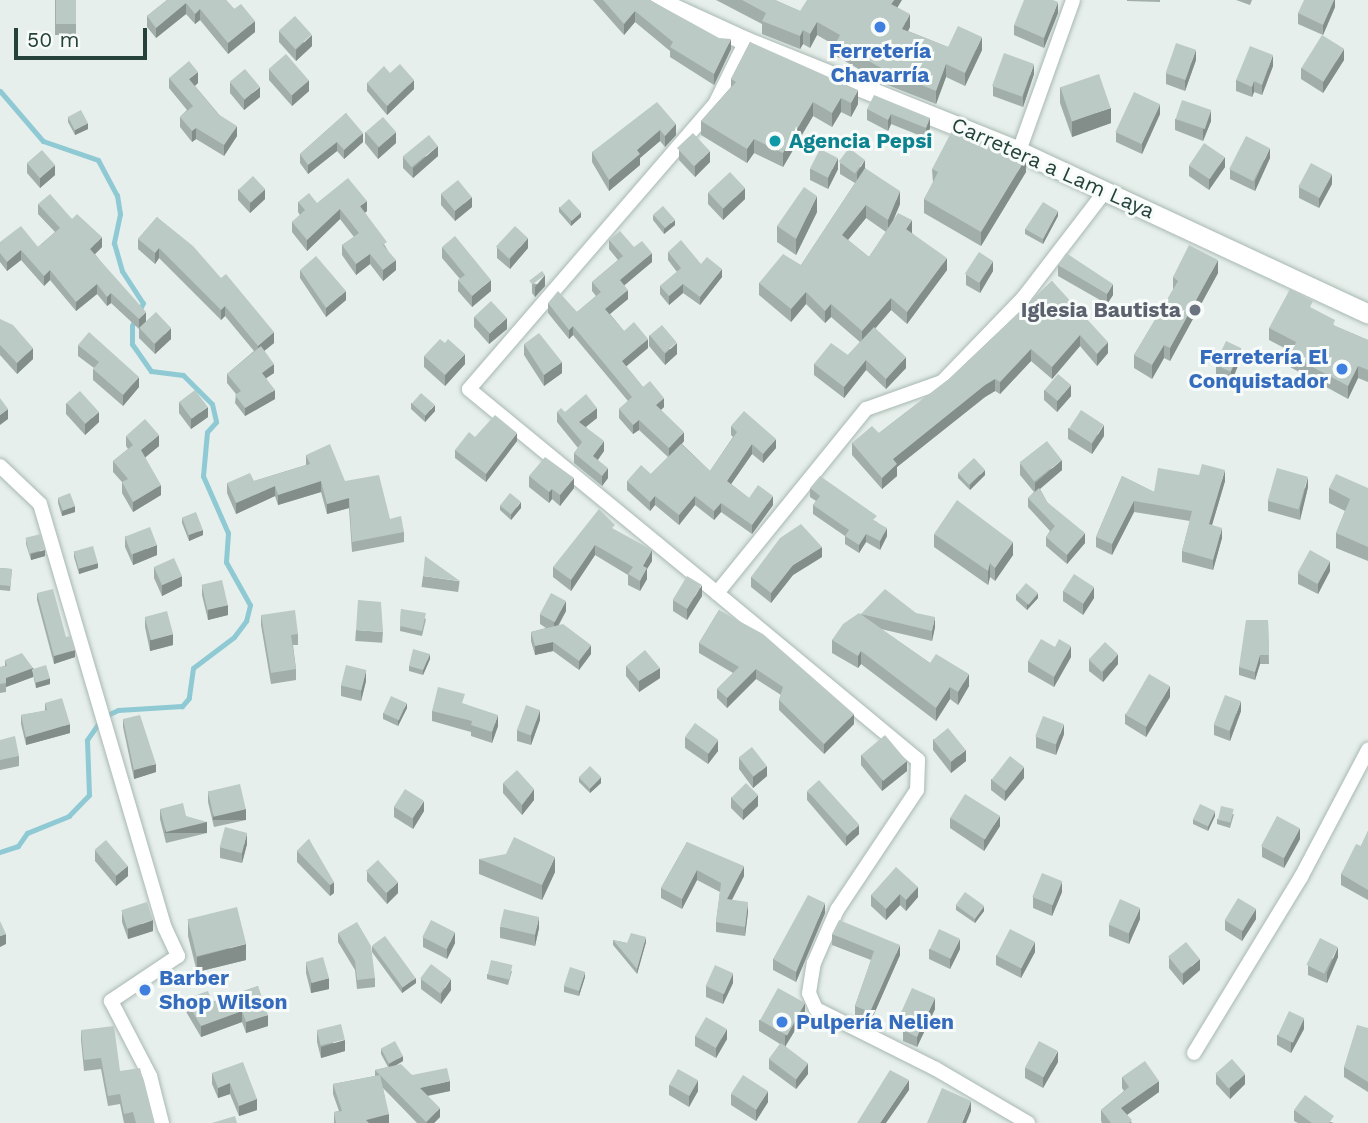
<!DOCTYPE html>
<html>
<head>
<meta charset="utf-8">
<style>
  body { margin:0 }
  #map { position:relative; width:1368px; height:1123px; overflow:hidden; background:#e6efeb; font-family:"Work Sans",sans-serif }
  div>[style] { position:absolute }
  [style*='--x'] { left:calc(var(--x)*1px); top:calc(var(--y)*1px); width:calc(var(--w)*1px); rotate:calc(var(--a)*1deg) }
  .stream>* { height:5px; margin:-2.5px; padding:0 2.5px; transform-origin:2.5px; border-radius:2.5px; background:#8ec9d4 }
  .roads { filter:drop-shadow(0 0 2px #a8b8b2) drop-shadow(0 0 2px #a8b8b2) }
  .street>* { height:14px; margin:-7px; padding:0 7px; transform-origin:7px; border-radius:7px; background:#fff }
  .secondary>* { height:19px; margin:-9.5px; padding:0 9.5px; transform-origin:9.5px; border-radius:9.5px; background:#fff }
  .wall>* { inset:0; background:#a1aea9; transform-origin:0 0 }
  .shaded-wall>* { inset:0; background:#838d89; transform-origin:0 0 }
  .building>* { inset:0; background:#bbcac4; transform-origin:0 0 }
  .dots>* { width:19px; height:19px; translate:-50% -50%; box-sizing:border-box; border:4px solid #f7fbf9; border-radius:50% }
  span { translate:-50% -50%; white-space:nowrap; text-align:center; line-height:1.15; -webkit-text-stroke:6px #f7fbf9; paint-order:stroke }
  .shop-label { font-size:21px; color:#366cbe; font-weight:700 }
  .right { translate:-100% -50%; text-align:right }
  .left { translate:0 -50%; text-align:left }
  .culture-label { font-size:21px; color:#0d838f; font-weight:700 }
  .street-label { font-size:21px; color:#24423a }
  .worship-label { font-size:21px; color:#5b616d; font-weight:700 }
  .scale { position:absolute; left:14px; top:28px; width:133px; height:32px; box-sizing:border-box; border:4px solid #24423a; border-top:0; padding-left:9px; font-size:21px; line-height:24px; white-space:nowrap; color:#24423a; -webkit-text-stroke:5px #f7fbf9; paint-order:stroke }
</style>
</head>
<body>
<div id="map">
  <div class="stream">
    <div style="--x:0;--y:91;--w:66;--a:49.3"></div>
    <div style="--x:43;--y:141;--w:58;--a:19.1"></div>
    <div style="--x:98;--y:160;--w:40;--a:62"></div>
    <div style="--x:117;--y:195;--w:19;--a:81"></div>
    <div style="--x:120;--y:214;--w:30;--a:102"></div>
    <div style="--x:114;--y:243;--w:29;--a:74"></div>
    <div style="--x:122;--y:271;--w:38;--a:57"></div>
    <div style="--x:143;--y:303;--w:25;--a:116"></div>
    <div style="--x:132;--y:326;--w:18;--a:90"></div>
    <div style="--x:132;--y:344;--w:33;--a:55"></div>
    <div style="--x:151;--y:371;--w:32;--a:7"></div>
    <div style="--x:183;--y:375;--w:41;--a:45"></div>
    <div style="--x:212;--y:404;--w:18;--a:77"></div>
    <div style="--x:216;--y:422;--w:13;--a:132"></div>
    <div style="--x:207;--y:432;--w:44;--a:95.2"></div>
    <div style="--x:203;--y:476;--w:62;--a:66.3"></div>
    <div style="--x:228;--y:533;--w:29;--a:94"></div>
    <div style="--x:226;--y:562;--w:49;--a:60.8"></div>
    <div style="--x:250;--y:605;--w:16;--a:104"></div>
    <div style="--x:246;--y:621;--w:20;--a:127"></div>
    <div style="--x:234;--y:637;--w:51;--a:142.9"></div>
    <div style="--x:193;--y:668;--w:30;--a:98"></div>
    <div style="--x:189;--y:698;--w:11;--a:131"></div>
    <div style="--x:182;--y:706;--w:64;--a:176.4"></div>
    <div style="--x:118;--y:710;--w:17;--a:155"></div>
    <div style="--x:103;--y:717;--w:28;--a:125"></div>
    <div style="--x:87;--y:740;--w:55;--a:87.9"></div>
    <div style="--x:89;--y:795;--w:29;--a:134"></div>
    <div style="--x:69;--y:816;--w:45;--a:158"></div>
    <div style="--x:27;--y:833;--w:16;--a:125"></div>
    <div style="--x:18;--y:846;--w:19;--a:162"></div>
  </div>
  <div class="roads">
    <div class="street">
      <div style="--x:1019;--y:151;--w:160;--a:-70.3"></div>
      <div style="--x:0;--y:466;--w:55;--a:43.5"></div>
      <div style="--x:40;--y:504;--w:442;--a:73.6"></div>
      <div style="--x:165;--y:928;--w:31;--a:65"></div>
      <div style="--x:178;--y:956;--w:81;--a:146.1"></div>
      <div style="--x:111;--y:1001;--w:85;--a:62.5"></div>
      <div style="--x:150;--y:1076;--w:49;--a:75.7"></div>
      <div style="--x:717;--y:593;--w:321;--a:-140.6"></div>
      <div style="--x:469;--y:389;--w:376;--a:-49.2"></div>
      <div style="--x:715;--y:104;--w:70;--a:-63.8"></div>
      <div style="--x:1194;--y:1053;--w:206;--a:-58.7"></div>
      <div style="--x:1301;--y:877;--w:144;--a:-62.2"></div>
      <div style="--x:1028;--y:1123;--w:107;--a:-149.6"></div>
      <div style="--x:936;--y:1069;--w:134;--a:-153.4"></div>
      <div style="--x:816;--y:1009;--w:17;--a:-114"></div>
      <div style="--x:809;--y:993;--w:30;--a:-81"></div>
      <div style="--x:814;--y:963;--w:58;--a:-66.5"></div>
      <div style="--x:837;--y:910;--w:144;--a:-56.3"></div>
      <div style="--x:917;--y:790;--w:30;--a:-88"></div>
      <div style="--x:918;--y:760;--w:261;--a:-140.3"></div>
      <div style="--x:717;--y:593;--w:237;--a:-51"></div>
      <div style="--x:866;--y:409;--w:81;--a:-19.6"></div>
      <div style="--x:942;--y:382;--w:118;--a:-46"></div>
      <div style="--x:1024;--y:297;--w:135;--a:-52.5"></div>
    </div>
    <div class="secondary">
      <div style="--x:656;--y:0;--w:99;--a:24.5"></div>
      <div style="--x:746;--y:41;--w:294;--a:21.9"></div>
      <div style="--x:1019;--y:151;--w:385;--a:25"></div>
    </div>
  </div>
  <div class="wall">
    <div style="left:55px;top:0;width:21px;height:35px"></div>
    <div style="clip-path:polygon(167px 0,226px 0,255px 32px,228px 54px,200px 20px,195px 24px,186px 14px,156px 38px,147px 27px,147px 16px)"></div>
    <div style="clip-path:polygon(593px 0,650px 0,731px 49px,714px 85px,670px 57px,670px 51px,635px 22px,624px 35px)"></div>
    <div style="clip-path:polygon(716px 0,775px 0,800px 11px,897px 7px,910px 27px,908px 31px,948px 47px,982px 50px,965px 86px,946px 77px,936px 104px,885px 84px,836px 56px,836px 46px,817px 35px,810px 48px,803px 44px,800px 49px,762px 34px,762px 24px)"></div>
    <div style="clip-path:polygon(1127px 0,1160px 0,1160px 2px,1127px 1px)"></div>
    <div style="clip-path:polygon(1236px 0,1252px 0,1250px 5px)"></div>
    <div style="clip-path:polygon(1335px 0,1335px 7px,1323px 35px,1298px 24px,1298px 13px)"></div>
    <div style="clip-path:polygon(1058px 13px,1044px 48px,1014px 35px,1014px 25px)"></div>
    <div style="clip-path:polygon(279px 31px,312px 46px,296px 61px,279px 42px)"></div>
    <div style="clip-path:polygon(750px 42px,858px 104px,851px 117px,841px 112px,832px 127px,813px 116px,783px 167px,754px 153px,747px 163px,701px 135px,701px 121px,731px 87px,731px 79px)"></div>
    <div style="clip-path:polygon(1196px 60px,1185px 91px,1166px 84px,1166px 73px)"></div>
    <div style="clip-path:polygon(1344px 60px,1323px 93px,1301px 79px,1301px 68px)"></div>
    <div style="clip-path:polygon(1273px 66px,1262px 95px,1254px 92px,1252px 97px,1236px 91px,1236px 80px)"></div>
    <div style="clip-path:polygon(269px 69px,309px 91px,292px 106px,269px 80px)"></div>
    <div style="clip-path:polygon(390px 73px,414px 89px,387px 115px,367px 91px,367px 83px)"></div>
    <div style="clip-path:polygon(1034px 74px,1023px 107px,993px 96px,993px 86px)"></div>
    <div style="clip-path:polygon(169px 78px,198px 83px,195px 86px,237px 136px,224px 156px,196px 139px,192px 142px,180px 127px,180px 117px,187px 110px,169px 88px)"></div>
    <div style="clip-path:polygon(230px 82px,260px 97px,244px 110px,230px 93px)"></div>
    <div style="clip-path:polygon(1060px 87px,1111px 123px,1072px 137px,1060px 103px)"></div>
    <div style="clip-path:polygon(867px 109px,930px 118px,930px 128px,926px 138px,891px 124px,888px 131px,867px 120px)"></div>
    <div style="clip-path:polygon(346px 113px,363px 142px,344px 159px,337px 151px,308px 174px,300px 163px,300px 154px)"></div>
    <div style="clip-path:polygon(1160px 114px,1142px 154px,1116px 142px,1116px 132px)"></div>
    <div style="clip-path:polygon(68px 117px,88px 129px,75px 135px,68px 122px)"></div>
    <div style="clip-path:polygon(1175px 119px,1211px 121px,1203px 141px,1175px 130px)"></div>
    <div style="clip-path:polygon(676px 124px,676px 135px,665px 147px,660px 141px,640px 158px,640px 165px,609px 191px,592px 162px,592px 152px)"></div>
    <div style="clip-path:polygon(365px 132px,396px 143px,378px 159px,365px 143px)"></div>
    <div style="clip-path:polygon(679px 150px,710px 162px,695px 177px,679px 160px)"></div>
    <div style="clip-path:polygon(438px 156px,413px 178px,403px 168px,403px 157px)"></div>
    <div style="clip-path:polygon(1270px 158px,1255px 191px,1230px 179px,1230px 169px)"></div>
    <div style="clip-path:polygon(27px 163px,55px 175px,40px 188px,27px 173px)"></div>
    <div style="clip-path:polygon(evenodd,840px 163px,865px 168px,900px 204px,892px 222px,912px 233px,947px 270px,907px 324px,891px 310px,875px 328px,906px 368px,886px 389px,866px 370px,844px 398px,814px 375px,814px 364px,848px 355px,860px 342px,831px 317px,825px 323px,806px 304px,791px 322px,759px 295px,759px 283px,801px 265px,855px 183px,840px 174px,840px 163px,866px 218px,886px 232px,869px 257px,848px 240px,866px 218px)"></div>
    <div style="clip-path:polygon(1189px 166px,1225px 167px,1209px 190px,1189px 176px)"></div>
    <div style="clip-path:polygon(810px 169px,838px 169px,828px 189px,810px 180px)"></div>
    <div style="clip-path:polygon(932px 169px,1026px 172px,981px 246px,924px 213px,924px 199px,933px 183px)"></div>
    <div style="clip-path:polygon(1332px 184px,1319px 208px,1299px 198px,1299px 187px)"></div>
    <div style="clip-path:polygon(238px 189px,265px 199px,250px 213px,238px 200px)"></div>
    <div style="clip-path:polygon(708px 193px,745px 199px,723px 220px,708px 204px)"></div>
    <div style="clip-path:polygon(441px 194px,472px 207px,455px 221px,441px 205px)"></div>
    <div style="clip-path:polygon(298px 202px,317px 203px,367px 211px,365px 213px,387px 249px,396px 270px,383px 281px,370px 264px,356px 275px,342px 255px,342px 245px,354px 237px,340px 219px,307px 251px,292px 232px,292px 222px,300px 215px,298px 212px)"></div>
    <div style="clip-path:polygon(38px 204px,72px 219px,102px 247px,95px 254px,146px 322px,171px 339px,155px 354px,139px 338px,139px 328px,139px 329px,111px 303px,107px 306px,97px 294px,76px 311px,50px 280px,44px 286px,21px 260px,7px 271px,0 262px,0 242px,38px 247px,55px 232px,38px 214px)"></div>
    <div style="clip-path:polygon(559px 207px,581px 217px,571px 226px,559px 212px)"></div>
    <div style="clip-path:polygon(817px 212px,796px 255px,777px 242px,777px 226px)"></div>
    <div style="clip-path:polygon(653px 215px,675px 225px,664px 234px,653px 220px)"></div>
    <div style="clip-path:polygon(1058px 216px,1043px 244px,1025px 234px,1025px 229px)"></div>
    <div style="clip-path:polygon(157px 217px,274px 343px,264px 351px,274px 373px,266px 378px,275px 399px,245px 416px,235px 403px,236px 394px,227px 383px,227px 374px,254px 351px,225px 316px,221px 320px,159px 258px,155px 264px,138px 249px,138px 239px)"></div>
    <div style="clip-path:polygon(609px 240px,634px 247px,652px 262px,624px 285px,628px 299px,610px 314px,624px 331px,648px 348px,626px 366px,643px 387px,664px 407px,661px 410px,684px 441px,682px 444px,710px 471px,733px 437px,731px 435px,731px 426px,776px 448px,763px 463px,752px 454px,731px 484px,749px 498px,773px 505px,752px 534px,721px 512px,714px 520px,695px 505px,679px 525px,655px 505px,650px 511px,627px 490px,627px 481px,651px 474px,668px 457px,639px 430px,633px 434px,619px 418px,619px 409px,628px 401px,573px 335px,569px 339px,548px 313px,548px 303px,577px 312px,596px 296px,592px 291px,592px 282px,618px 260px,609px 249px)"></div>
    <div style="clip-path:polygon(442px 247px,491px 291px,472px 307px,458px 291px,458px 280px,460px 279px,442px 258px)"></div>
    <div style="clip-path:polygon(497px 247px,528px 248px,510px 269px,497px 258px)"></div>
    <div style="clip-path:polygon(668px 252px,701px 264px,722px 277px,700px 305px,683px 293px,669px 305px,660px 294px,660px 286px,677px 272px,668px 260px)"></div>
    <div style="clip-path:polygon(1058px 265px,1113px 295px,1107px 304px,1058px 276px)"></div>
    <div style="clip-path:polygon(300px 270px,346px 300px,326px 317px,300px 278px)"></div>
    <div style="clip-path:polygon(993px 271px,980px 293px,966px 285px,966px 274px)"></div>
    <div style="clip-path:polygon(1218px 273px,1170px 361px,1164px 358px,1152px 379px,1134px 368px,1134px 355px,1173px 290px,1173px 277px)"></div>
    <div style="clip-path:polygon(1052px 281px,1108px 353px,1097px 366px,1080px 346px,1052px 379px,1031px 361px,1000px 394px,995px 391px,985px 397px,897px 467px,897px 476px,882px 489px,852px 455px,852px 443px,879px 433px,949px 379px)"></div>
    <div style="clip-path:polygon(532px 283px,545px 286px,535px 297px,532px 293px)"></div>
    <div style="clip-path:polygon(1313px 309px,1335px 326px,1368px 340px,1368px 382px,1358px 378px,1348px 399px,1290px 367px,1290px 355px,1292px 352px,1269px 340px,1269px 328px)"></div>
    <div style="clip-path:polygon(474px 317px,507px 329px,489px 344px,474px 327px)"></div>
    <div style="clip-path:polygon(0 319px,33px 359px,17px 374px,0 355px)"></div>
    <div style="clip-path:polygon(649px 335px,677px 354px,665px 365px,649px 346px)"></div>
    <div style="clip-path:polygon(524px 344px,562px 373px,544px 386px,524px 355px)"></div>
    <div style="clip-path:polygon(78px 345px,139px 387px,123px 406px,93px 380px,93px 369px,94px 368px,78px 356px)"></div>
    <div style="clip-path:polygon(424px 356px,465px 364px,445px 386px,424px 367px)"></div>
    <div style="clip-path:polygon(1241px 358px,1231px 383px,1216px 376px,1216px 365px)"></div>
    <div style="clip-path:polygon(1044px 390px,1071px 396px,1057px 412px,1044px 400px)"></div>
    <div style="clip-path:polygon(179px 402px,208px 417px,191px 429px,179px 413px)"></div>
    <div style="clip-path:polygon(66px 403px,99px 422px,85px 435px,66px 414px)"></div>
    <div style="clip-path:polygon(411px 403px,435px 411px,425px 422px,411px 409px)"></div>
    <div style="clip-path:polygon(557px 412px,565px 412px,597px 418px,586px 427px,604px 451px,598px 460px,608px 478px,602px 486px,574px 463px,574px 453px,578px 448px,557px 422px)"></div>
    <div style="clip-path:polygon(1068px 428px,1104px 436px,1092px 454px,1068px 439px)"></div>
    <div style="clip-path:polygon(126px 436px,159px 446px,145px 457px,161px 495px,133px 512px,122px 493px,122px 482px,113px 472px,113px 461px,128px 449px,126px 446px)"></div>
    <div style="clip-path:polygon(517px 441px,486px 482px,455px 458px,455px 450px)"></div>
    <div style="clip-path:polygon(306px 455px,345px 481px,390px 519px,404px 532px,404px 542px,352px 552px,349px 508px,327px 514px,321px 492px,278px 505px,275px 496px,236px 514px,227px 493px,227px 483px,254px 481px,306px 465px)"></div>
    <div style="clip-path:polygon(1020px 464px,1062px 470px,1040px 489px,1047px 502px,1085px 543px,1067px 564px,1046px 546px,1046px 537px,1050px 531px,1028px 507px,1028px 498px,1034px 492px,1020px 475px)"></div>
    <div style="clip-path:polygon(958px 473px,985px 475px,970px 490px,958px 478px)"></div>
    <div style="clip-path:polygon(529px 476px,574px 488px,560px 506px,552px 499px,549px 503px,529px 487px)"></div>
    <div style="clip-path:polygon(1122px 476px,1154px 492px,1225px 481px,1212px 525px,1222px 538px,1213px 570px,1182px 562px,1182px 551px,1190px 521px,1134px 512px,1112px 555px,1096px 547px,1096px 537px)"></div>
    <div style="clip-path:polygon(1308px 487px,1300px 520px,1268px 511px,1268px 501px)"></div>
    <div style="clip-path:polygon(810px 488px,877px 522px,887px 536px,880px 550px,866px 542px,859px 553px,845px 544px,845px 536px,813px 514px,813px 505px,816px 501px,810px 497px)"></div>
    <div style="clip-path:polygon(1329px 488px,1368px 488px,1368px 561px,1336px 548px,1336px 533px,1345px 511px,1329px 503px)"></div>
    <div style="clip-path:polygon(58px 498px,75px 512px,62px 516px,58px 503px)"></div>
    <div style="clip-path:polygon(500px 505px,521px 508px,511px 520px,500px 510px)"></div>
    <div style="clip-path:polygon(182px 518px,203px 535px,189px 541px,182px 523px)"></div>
    <div style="clip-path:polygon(615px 530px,652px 561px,647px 569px,647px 579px,640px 591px,628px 585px,628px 575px,595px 555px,571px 591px,553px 577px,553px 567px)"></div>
    <div style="clip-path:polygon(934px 534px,1013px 555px,995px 581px,990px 577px,988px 585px,934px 547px)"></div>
    <div style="clip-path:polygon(125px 536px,157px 555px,133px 565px,125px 547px)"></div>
    <div style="clip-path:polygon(26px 539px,45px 556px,31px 560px,26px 544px)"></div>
    <div style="clip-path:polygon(74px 551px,98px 568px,79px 574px,74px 557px)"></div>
    <div style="clip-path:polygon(822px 557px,793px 575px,771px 603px,751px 587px,751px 577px)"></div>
    <div style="clip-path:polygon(154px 567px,182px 586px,162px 596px,154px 578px)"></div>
    <div style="left:0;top:568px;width:12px;height:22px;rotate:5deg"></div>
    <div style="clip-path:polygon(1330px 571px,1318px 594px,1298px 584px,1298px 573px)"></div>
    <div style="left:423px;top:576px;width:37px;height:11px;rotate:8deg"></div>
    <div style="clip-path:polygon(202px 585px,228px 615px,208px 620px,202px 595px)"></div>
    <div style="clip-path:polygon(1063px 591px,1094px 598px,1083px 615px,1063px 601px)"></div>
    <div style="clip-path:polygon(37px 593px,75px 657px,54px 664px,37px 600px)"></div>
    <div style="clip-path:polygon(1016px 594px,1038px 598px,1027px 610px,1016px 600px)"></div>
    <div style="clip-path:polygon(702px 596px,687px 620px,673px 611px,673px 600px)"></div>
    <div style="clip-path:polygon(401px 609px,426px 619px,422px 636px,400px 631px)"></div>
    <div style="clip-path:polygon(719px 610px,854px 724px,824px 754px,779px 710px,779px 700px,781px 695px,756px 679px,727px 708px,717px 698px,717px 689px,733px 673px,699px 653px,699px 643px)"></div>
    <div style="clip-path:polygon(566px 611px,559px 625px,591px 654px,579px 670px,553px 651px,535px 655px,531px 641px,531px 632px,546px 628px,540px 624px,540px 614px)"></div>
    <div style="clip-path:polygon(861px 614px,935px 627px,932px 641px,881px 629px,930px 663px,969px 686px,958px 705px,950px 699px,936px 721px,861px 664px,858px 668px,832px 653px,832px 640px)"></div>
    <div style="clip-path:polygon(261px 615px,298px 634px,298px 645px,293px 645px,296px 669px,296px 680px,271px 684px,261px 625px)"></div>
    <div style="clip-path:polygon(145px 617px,173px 645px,150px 651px,145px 627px)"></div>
    <div style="clip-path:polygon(1268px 620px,1269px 664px,1260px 664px,1255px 680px,1239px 675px,1239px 667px)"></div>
    <div style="left:356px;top:630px;width:27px;height:11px;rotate:4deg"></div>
    <div style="clip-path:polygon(1071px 657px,1054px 687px,1028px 672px,1028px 661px)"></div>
    <div style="clip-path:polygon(430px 659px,423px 675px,409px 671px,409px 666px)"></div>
    <div style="clip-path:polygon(5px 660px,33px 668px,50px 684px,36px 688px,33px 675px,33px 677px,6px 687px,6px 692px,0 693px,0 667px,5px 666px)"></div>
    <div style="clip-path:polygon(1089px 660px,1118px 664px,1103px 682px,1089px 671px)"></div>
    <div style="clip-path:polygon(626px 666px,660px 678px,639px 692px,626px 676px)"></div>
    <div style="clip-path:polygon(366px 681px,361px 701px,341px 696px,341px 685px)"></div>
    <div style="clip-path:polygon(1170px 697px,1146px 737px,1125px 724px,1125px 714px)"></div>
    <div style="clip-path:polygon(45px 703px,70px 733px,26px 745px,21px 724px,21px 715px,45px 711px)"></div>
    <div style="clip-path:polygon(465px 704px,498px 726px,492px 743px,471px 736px,471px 732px,432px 721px,432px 711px)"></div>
    <div style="clip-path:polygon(407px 708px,398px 726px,383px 719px,383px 713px)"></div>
    <div style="clip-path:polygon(1241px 711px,1230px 741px,1214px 735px,1214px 725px)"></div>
    <div style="clip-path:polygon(123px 719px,156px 772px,134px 779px,123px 727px)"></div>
    <div style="clip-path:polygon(540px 720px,531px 745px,517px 741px,517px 730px)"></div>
    <div style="clip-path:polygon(1064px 734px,1056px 755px,1036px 748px,1036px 737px)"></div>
    <div style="clip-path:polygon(685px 737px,718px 751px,708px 764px,685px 748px)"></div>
    <div style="clip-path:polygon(933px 739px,966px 761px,951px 773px,933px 750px)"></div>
    <div style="clip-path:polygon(0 740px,19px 756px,19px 766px,0 770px)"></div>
    <div style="clip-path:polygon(861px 755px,907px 771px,882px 791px,861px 765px)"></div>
    <div style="clip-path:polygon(739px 758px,767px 776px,753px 788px,739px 769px)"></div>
    <div style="clip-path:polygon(579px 777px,601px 783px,590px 793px,579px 782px)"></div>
    <div style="clip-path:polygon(1024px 778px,1005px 801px,991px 790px,991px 779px)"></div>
    <div style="clip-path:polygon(503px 783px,534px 800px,522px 815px,503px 793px)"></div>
    <div style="clip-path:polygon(208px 791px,246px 820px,214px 827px,208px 802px)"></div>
    <div style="clip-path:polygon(807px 791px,859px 834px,846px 846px,807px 800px)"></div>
    <div style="clip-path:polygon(731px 797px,758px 806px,743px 820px,731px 808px)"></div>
    <div style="clip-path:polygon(394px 807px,424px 811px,413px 829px,394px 817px)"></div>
    <div style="clip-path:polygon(160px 809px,186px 816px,207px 833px,166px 843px,160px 819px)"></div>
    <div style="clip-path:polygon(1234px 814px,1230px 828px,1217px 824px,1217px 819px)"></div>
    <div style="clip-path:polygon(1215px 816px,1208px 831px,1193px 824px,1193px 819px)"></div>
    <div style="clip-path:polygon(950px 818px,1000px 826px,984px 851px,950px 828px)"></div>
    <div style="clip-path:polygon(1368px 831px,1368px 900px,1341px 885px,1341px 874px,1361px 846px)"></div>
    <div style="clip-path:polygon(309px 839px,334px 893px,330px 896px,297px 862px,297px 851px)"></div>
    <div style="clip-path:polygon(1300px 839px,1284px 868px,1262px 857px,1262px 846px)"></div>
    <div style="clip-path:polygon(687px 842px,744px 876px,732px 900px,748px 912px,745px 936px,716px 932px,716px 922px,720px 892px,697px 880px,682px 909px,661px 898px,661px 888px)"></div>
    <div style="clip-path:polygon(247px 844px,242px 863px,220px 858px,220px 847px)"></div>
    <div style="clip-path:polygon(95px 850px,128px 876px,116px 886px,95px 861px)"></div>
    <div style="clip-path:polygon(479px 859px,555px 872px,542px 900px,479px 874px)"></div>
    <div style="clip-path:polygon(367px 871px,398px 893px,387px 904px,367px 881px)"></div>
    <div style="clip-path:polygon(918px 887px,918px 897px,906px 911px,900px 905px,886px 920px,871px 906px,871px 895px)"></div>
    <div style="clip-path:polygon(1062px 892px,1052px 916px,1033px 908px,1033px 897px)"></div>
    <div style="clip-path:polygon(956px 905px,984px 911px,975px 923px,956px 910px)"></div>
    <div style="clip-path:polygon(122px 911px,153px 931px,128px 939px,122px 922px)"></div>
    <div style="clip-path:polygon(825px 913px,796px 982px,773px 970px,773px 959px)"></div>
    <div style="clip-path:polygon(1140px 919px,1129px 944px,1109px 936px,1109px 925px)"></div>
    <div style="clip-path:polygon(1256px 919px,1242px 941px,1225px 930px,1225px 920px)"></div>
    <div style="clip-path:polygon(188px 920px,246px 960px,197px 972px,188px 936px)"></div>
    <div style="clip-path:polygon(500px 927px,539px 928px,535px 946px,500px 938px)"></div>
    <div style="clip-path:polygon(338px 933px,375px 978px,375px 987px,357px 989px,355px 970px,338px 942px)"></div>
    <div style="clip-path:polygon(832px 934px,900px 955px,870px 1023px,855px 1017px,855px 1006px,871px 960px,832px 945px)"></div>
    <div style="clip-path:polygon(423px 937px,455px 943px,447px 959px,423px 947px)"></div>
    <div style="clip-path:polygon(613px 940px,627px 943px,646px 942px,637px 974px,613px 945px)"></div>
    <div style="clip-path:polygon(372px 946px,416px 983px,402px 993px,372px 952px)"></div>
    <div style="clip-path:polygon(929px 949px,960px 949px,950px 969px,929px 959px)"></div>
    <div style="clip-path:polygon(1035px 952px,1021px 978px,996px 965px,996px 955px)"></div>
    <div style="clip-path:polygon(1169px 957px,1200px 970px,1183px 985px,1169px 968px)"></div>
    <div style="clip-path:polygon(1338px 957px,1327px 983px,1308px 975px,1308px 965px)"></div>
    <div style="clip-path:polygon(306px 962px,329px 989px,311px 993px,306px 973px)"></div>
    <div style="clip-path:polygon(512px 971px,508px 985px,487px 979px,487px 974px)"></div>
    <div style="clip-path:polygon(585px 977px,579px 996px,564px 992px,564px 986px)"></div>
    <div style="clip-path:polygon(421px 979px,451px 990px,441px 1004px,421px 989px)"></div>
    <div style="clip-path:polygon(733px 983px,723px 1004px,706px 997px,706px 986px)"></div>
    <div style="clip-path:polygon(258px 986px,268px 1026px,246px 1033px,242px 1022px,201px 1037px,185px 1010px,185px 999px,212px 1002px)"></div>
    <div style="clip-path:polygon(935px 1009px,917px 1047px,903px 1041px,903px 1030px,899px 1028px,899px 1017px)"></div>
    <div style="clip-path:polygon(805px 1014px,785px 1046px,808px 1074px,796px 1089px,769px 1069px,769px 1059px,780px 1044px,759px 1031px,759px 1020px)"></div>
    <div style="clip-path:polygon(1368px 1028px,1368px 1092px,1344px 1077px,1344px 1067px)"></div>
    <div style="clip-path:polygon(1304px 1029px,1291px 1053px,1277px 1045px,1277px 1035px)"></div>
    <div style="clip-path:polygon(81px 1030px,120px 1071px,154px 1123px,124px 1123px,120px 1104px,108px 1106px,101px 1069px,84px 1071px,81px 1040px)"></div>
    <div style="clip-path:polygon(317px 1031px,345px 1051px,321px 1058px,317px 1042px)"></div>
    <div style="clip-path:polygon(695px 1036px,727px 1039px,716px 1058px,695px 1046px)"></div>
    <div style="clip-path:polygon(381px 1049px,403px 1061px,395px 1066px,412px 1075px,450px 1091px,428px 1096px,440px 1117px,434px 1123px,417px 1123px,383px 1088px,389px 1123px,334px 1123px,334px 1112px,339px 1111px,333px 1094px,333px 1084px,375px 1076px,375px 1070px,388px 1067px,381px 1054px)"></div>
    <div style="clip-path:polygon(1058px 1062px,1043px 1088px,1025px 1078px,1025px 1068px)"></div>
    <div style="clip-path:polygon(212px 1073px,257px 1099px,257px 1110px,239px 1116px,230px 1094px,218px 1098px,212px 1084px)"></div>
    <div style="clip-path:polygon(1216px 1074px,1245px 1084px,1230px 1099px,1216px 1084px)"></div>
    <div style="clip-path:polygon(1122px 1077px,1159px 1092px,1127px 1115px,1132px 1123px,1102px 1123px,1101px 1121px,1101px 1110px,1124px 1091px,1122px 1088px)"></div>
    <div style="clip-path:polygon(669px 1085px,698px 1091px,689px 1107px,669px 1095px)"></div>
    <div style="clip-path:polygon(731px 1094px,768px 1102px,756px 1121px,731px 1105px)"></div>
    <div style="clip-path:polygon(1294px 1110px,1334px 1123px,1298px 1123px,1294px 1121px)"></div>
  </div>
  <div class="shaded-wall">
    <div style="clip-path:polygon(894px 0,902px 0,891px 18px,891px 4px)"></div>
    <div style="clip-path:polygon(1334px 0,1335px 0,1335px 7px,1323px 35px,1323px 25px)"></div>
    <div style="clip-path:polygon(1058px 2px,1058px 13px,1044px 48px,1044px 38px)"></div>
    <div style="clip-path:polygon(186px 3px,186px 14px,156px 38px,156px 28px)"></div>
    <div style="clip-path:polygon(200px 9px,200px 20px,195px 24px,195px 14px)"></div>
    <div style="clip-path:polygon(635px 11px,635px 22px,624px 35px,624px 24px)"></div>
    <div style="clip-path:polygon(910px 14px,910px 27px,902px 42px,902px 29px)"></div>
    <div style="clip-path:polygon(255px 21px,255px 32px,228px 54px,228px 43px)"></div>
    <div style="clip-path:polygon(817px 22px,817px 35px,810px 48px,810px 34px)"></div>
    <div style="clip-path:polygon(803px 30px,803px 44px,800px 49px,800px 36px)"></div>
    <div style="clip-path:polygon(312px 35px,312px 46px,296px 61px,296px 50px)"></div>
    <div style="clip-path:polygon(982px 37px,982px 50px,965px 86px,965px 73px)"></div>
    <div style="clip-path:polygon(731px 39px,731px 49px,714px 85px,714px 74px)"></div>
    <div style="clip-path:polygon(1344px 49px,1344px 60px,1323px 93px,1323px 82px)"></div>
    <div style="clip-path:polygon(1196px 50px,1196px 60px,1185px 91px,1185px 80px)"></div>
    <div style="clip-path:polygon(1273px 55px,1273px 66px,1262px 95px,1262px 85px)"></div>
    <div style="clip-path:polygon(946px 64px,946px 77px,936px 104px,936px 91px)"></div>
    <div style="clip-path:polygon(1034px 64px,1034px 74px,1023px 107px,1023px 96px)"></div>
    <div style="clip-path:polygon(198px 72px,198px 83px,189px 90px,189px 79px)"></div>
    <div style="clip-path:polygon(309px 80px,309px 91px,292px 106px,292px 95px)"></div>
    <div style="clip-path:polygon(414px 80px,414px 89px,387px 115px,387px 106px)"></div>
    <div style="clip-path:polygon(1254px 81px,1254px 92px,1252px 97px,1252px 87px)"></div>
    <div style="clip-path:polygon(260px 87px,260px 97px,244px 110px,244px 100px)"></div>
    <div style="clip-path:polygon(858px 90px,858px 104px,851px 117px,851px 103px)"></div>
    <div style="clip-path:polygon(841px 98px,841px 112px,832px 127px,832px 113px)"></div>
    <div style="clip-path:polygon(813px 102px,813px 116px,783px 167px,783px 153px)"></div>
    <div style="clip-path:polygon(1160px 104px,1160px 114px,1142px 154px,1142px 143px)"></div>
    <div style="clip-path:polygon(1111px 108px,1111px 123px,1072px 137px,1072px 121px)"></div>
    <div style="clip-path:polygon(1211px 110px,1211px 121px,1203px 141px,1203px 130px)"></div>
    <div style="clip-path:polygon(891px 114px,891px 124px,888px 131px,888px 120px)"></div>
    <div style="clip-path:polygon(930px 118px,930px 128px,926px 138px,926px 128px)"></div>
    <div style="clip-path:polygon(88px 123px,88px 129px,75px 135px,75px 130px)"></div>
    <div style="clip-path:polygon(676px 124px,676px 135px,665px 147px,665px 136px)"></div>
    <div style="clip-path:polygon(237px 126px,237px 136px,224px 156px,224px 145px)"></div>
    <div style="clip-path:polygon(196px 128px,196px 139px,192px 142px,192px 131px)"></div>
    <div style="clip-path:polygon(660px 130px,660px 141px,640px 158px,640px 165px,609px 191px,609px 180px,637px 150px)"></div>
    <div style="clip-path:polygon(396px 132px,396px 143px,378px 159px,378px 148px)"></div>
    <div style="clip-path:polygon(363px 133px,363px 142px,344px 159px,344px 150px)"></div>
    <div style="clip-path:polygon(754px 139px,754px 153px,747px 163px,747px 149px)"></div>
    <div style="clip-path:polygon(337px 142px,337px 151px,308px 174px,308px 165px)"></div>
    <div style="clip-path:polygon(438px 146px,438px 156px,413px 178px,413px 168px)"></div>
    <div style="clip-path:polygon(1270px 148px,1270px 158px,1255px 191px,1255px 181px)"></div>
    <div style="clip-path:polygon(710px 151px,710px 162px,695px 177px,695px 166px)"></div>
    <div style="clip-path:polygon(1225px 157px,1225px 167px,1209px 190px,1209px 179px)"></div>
    <div style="clip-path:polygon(838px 158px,838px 169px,828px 189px,828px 178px)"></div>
    <div style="clip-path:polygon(1026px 158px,1026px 172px,981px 246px,981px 232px)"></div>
    <div style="clip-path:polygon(865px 160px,865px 171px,857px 184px,857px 173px)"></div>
    <div style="clip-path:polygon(55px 165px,55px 175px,40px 188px,40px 178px)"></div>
    <div style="clip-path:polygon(1332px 174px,1332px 184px,1319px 208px,1319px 198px)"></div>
    <div style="clip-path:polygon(745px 188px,745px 199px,723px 220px,723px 209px)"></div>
    <div style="clip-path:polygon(265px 189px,265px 199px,250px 213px,250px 202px)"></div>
    <div style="clip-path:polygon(900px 191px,900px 204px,888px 233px,888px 220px)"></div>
    <div style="clip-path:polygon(817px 196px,817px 212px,796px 255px,796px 239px)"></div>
    <div style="clip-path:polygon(472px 197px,472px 207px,455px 221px,455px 211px)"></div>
    <div style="clip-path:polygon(367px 201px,367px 211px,360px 216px,360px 206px)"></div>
    <div style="clip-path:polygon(866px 205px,866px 218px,842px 247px,842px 235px)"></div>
    <div style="clip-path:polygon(340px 209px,340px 219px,307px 251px,307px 240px)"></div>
    <div style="clip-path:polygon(1058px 211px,1058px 216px,1043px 244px,1043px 239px)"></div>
    <div style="clip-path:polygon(581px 212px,581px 217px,571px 226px,571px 221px)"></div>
    <div style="clip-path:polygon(675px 220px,675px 225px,664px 234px,664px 229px)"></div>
    <div style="clip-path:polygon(912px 220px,912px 233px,906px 242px,906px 229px)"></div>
    <div style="clip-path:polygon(102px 237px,102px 247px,90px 259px,90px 249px)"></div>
    <div style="clip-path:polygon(528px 238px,528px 248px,510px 269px,510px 259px)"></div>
    <div style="clip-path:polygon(159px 248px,159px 258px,155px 264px,155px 253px)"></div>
    <div style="clip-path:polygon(21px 250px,21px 260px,7px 271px,7px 262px)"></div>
    <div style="clip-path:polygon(652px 253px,652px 262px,620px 289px,620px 280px)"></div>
    <div style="clip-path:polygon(370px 254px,370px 264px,356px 275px,356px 264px)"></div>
    <div style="clip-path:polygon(947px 258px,947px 270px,907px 324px,907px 312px)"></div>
    <div style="clip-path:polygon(396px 260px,396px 270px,383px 281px,383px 270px)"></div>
    <div style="clip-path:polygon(1218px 260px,1218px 273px,1170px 361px,1170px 348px)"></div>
    <div style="clip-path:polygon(993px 261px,993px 271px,980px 293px,980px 282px)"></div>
    <div style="clip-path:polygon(722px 269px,722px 277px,700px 305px,700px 297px)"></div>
    <div style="clip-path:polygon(50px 270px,50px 280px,44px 286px,44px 276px)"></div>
    <div style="clip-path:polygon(545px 275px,545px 286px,535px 297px,535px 287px)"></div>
    <div style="clip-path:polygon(491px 280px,491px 291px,472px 307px,472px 296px)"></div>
    <div style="clip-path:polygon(97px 284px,97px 294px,76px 311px,76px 302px)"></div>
    <div style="clip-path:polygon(683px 284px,683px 293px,669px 305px,669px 296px)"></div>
    <div style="clip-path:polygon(1113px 284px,1113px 295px,1107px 304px,1107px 294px)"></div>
    <div style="clip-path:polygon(628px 290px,628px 299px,605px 318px,605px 309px)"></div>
    <div style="clip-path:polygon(346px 291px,346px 300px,326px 317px,326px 308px)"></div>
    <div style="clip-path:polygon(806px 292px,806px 304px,791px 322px,791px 309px)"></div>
    <div style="clip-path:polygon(111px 293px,111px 303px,107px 306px,107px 297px)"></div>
    <div style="clip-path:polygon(891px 298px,891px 310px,862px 344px,862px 331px)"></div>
    <div style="clip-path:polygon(831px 304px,831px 317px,825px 323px,825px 311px)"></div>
    <div style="clip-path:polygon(225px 306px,225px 316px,221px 320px,221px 310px)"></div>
    <div style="clip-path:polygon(146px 312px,146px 322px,139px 329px,139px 319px)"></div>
    <div style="clip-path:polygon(507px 318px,507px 329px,489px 344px,489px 334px)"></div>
    <div style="clip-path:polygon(573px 326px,573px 335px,569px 339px,569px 330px)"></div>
    <div style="clip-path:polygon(171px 328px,171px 339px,155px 354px,155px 344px)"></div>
    <div style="clip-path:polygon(274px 332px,274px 343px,258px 356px,258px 346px)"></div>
    <div style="clip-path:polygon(1080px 335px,1080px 346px,1052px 379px,1052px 367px)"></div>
    <div style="clip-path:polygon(648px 339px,648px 348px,622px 370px,622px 361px)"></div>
    <div style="clip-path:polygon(1108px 342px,1108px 353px,1097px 366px,1097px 354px)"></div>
    <div style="clip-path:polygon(677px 343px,677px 354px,665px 365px,665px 354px)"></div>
    <div style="clip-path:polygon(1164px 345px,1164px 358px,1152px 379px,1152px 365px)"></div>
    <div style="clip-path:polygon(33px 348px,33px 359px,17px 374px,17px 363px)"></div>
    <div style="clip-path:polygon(1241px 348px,1241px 358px,1231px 383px,1231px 372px)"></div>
    <div style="clip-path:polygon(1031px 349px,1031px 361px,1000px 394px,1000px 382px)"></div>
    <div style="clip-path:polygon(465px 354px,465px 364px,445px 386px,445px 375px)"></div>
    <div style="clip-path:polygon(906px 357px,906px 368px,886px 389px,886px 379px)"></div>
    <div style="clip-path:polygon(866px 360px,866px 370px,844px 398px,844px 387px)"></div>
    <div style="clip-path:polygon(562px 362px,562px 373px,544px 386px,544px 375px)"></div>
    <div style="clip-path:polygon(274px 364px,274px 373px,262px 381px,262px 373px)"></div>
    <div style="clip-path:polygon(1358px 366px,1358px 378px,1348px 399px,1348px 386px)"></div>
    <div style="clip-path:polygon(139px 377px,139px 387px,123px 406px,123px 395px)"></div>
    <div style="clip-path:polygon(995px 379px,995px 391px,985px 397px,897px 467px,897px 476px,882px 489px,882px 478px,893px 459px,985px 385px)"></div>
    <div style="clip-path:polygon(1071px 385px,1071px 396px,1057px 412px,1057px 401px)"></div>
    <div style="clip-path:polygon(275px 390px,275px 399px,245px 416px,245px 408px)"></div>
    <div style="clip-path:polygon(664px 398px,664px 407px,656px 414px,656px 405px)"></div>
    <div style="clip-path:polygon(435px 405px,435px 411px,425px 422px,425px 416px)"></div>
    <div style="clip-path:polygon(208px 407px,208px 417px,191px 429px,191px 419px)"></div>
    <div style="clip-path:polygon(597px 408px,597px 418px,579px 432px,579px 422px)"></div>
    <div style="clip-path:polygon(8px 409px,8px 419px,0 425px,0 415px)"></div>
    <div style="clip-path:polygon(99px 412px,99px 422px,85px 435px,85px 424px)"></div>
    <div style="clip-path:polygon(639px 420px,639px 430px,633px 434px,633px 425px)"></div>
    <div style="clip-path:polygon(1104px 425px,1104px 436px,1092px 454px,1092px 444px)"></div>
    <div style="clip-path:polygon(684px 432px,684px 441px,669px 457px,669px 448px)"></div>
    <div style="clip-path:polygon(517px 433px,517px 441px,486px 482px,486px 474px)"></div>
    <div style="clip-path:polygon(159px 435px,159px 446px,141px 461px,141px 450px)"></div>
    <div style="clip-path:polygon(776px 439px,776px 448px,763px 463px,763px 454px)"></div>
    <div style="clip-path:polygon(604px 441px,604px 451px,593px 466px,593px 456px)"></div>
    <div style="clip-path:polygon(752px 444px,752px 454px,727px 490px,727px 481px)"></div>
    <div style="clip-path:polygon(1062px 460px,1062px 470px,1035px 493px,1035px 483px)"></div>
    <div style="clip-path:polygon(608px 468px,608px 478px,602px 486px,602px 476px)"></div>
    <div style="clip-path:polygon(985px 470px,985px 475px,970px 490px,970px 485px)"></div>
    <div style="clip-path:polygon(1225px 470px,1225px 481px,1209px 535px,1209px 524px)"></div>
    <div style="clip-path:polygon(1308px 477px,1308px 487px,1300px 520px,1300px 509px)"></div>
    <div style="clip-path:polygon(574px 478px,574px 488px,560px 506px,560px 495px)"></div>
    <div style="clip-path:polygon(321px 481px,321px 492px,278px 505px,278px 495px)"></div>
    <div style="clip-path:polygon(161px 485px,161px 495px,133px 512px,133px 502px)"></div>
    <div style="clip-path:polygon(275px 486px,275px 496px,236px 514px,236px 503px)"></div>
    <div style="clip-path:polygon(552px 489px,552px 499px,549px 503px,549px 492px)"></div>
    <div style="clip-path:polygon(655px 496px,655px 505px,650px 511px,650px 502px)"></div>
    <div style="clip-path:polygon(695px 496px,695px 505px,679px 525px,679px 515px)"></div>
    <div style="clip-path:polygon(773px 496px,773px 505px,752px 534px,752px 525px)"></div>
    <div style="clip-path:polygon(349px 498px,349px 508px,327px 514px,327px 504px)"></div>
    <div style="clip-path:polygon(1134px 501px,1134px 512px,1112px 555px,1112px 544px)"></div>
    <div style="clip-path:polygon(521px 502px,521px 508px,511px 520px,511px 515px)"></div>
    <div style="clip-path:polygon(721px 503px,721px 512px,714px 520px,714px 511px)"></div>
    <div style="clip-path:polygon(75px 506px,75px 512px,62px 516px,62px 511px)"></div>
    <div style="clip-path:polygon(887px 528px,887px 536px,880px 550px,880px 541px)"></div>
    <div style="clip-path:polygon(1222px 528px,1222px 538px,1213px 570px,1213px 560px)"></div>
    <div style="clip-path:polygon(203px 530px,203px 535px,189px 541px,189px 535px)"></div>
    <div style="clip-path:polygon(1085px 533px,1085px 543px,1067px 564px,1067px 555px)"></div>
    <div style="clip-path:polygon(866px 534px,866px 542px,859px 553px,859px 545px)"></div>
    <div style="clip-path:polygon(1013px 542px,1013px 555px,995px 581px,995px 568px)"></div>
    <div style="clip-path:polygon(157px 545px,157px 555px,133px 565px,133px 554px)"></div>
    <div style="clip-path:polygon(595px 545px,595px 555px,571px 591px,571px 580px)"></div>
    <div style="clip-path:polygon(822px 547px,822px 557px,793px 575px,771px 603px,771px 593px,793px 565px)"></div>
    <div style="clip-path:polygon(45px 550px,45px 556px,31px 560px,31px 554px)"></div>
    <div style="clip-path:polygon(652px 550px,652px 561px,647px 569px,647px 579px,640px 591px,640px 581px,643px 566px)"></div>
    <div style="clip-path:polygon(1330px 561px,1330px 571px,1318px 594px,1318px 584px)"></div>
    <div style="clip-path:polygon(98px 563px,98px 568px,79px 574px,79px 568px)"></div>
    <div style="clip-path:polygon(990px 563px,990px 577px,988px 585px,988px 571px)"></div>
    <div style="clip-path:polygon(182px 576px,182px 586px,162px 596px,162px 585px)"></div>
    <div style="clip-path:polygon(702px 585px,702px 596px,687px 620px,687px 609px)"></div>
    <div style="clip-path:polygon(1094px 587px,1094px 598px,1083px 615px,1083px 604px)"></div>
    <div style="clip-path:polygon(1038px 593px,1038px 598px,1027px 610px,1027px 605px)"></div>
    <div style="clip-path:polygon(566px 601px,566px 611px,554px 632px,554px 622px)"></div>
    <div style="clip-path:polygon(228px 605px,228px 615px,208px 620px,208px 609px)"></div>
    <div style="clip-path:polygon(935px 617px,935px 627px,932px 641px,932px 631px)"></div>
    <div style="clip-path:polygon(173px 634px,173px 645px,150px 651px,150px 640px)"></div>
    <div style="clip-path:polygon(553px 642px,553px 651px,535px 655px,535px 646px)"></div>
    <div style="clip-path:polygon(591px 645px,591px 654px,579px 670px,579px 661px)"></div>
    <div style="clip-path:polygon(1071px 646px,1071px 657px,1054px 687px,1054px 677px)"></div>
    <div style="clip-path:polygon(75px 650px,75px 657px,54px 664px,54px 656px)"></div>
    <div style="clip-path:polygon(861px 651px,861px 664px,858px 668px,858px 656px)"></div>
    <div style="clip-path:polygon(430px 654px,430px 659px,423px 675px,423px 670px)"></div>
    <div style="clip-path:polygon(1118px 654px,1118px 664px,1103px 682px,1103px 672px)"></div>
    <div style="clip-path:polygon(1260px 655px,1260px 664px,1255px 680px,1255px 672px)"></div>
    <div style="clip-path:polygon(33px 668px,33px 677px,6px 687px,6px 678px)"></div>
    <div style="clip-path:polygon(660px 668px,660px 678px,639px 692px,639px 681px)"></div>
    <div style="clip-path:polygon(756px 669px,756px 679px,727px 708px,727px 698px)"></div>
    <div style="clip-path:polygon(366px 670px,366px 681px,361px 701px,361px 690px)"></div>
    <div style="clip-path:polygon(969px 674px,969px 686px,958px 705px,958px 692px)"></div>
    <div style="clip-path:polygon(50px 678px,50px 684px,36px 688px,36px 682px)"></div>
    <div style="clip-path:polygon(1170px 686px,1170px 697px,1146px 737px,1146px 726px)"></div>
    <div style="clip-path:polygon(950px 687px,950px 699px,936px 721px,936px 708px)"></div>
    <div style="clip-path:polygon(1241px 701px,1241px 711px,1230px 741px,1230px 731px)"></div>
    <div style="clip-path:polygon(407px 703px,407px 708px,398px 726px,398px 721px)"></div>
    <div style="clip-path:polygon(540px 710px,540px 720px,531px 745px,531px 735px)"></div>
    <div style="clip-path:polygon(854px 714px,854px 724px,824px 754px,824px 744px)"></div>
    <div style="clip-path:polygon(498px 715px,498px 726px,492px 743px,492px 732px)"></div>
    <div style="clip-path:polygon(70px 724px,70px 733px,26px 745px,26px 737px)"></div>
    <div style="clip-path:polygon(1064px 724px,1064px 734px,1056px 755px,1056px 745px)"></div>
    <div style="clip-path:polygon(718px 740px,718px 751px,708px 764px,708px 753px)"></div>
    <div style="clip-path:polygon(966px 750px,966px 761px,951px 773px,951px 762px)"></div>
    <div style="clip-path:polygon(907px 761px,907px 771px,882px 791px,882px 780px)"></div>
    <div style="clip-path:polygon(156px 764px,156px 772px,134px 779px,134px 770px)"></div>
    <div style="clip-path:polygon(767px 766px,767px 776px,753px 788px,753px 777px)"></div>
    <div style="clip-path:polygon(1024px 767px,1024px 778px,1005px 801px,1005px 790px)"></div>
    <div style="clip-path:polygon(601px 777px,601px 783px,590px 793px,590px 788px)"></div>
    <div style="clip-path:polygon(534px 789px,534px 800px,522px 815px,522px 805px)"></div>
    <div style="clip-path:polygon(758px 795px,758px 806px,743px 820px,743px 810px)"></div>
    <div style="clip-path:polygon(424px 801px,424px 811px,413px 829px,413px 818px)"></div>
    <div style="left:246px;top:809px;width:11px;height:33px;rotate:90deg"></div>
    <div style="clip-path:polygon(1215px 811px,1215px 816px,1208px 831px,1208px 826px)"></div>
    <div style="clip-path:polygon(1000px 816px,1000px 826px,984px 851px,984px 840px)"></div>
    <div style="left:207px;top:822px;width:11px;height:42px;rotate:90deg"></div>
    <div style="clip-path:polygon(859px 825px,859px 834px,846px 846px,846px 837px)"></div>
    <div style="clip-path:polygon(1300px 828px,1300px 839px,1284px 868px,1284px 858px)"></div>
    <div style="clip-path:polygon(247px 833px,247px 844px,242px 863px,242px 853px)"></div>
    <div style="clip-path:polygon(555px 857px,555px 872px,542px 900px,542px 885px)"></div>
    <div style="clip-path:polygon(128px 866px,128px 876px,116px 886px,116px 875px)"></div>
    <div style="clip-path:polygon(744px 866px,744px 876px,727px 909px,727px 899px)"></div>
    <div style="clip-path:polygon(697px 870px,697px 880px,682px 909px,682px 899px)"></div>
    <div style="clip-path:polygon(1062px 881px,1062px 892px,1052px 916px,1052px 905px)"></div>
    <div style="clip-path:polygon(334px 882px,334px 893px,330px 896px,330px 885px)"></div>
    <div style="clip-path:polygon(398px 882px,398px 893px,387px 904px,387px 893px)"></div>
    <div style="clip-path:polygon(918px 887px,918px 897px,906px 911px,906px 900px)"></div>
    <div style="clip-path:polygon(900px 894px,900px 905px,886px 920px,886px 909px)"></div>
    <div style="clip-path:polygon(748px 902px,748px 912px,745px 936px,745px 927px)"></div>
    <div style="clip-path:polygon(825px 903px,825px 913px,796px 982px,796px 972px)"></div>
    <div style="clip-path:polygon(984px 906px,984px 911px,975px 923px,975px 918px)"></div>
    <div style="clip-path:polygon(1140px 908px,1140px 919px,1129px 944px,1129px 933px)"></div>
    <div style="clip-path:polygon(1256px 909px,1256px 919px,1242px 941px,1242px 930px)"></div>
    <div style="clip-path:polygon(539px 917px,539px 928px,535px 946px,535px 935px)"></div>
    <div style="clip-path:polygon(153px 920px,153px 931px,128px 939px,128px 929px)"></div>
    <div style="clip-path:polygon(455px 932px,455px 943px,447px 959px,447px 949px)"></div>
    <div style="clip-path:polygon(6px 934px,6px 944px,0 947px,0 936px)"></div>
    <div style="clip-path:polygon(646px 937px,646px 942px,637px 974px,637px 969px)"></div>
    <div style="clip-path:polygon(960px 939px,960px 949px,950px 969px,950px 959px)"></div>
    <div style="clip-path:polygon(1035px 942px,1035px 952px,1021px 978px,1021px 968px)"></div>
    <div style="clip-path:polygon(246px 944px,246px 960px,197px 972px,197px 957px)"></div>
    <div style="clip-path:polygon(900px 945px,900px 955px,870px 1023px,870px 1012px)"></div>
    <div style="clip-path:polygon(1338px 947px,1338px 957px,1327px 983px,1327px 973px)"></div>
    <div style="clip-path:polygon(1200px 959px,1200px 970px,1183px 985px,1183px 974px)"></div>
    <div style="clip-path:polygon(585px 972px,585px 977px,579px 996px,579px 991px)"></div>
    <div style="clip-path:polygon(733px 973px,733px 983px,723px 1004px,723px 994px)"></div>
    <div style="clip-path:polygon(329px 978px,329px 989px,311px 993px,311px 983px)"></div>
    <div style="clip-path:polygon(416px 978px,416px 983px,402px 993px,402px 988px)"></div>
    <div style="clip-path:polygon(451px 979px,451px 990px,441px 1004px,441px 994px)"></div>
    <div style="clip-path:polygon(935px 998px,935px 1009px,917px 1047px,917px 1037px)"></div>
    <div style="clip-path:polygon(805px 1003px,805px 1014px,785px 1047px,785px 1036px)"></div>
    <div style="clip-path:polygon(242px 1011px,242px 1022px,201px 1037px,201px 1026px)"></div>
    <div style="clip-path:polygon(268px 1015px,268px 1026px,246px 1033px,246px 1022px)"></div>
    <div style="clip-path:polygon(1304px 1018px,1304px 1029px,1291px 1053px,1291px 1042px)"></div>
    <div style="clip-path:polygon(727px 1029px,727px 1039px,716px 1058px,716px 1048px)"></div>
    <div style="clip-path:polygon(345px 1040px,345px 1051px,321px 1058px,321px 1047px)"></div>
    <div style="clip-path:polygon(1058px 1051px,1058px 1062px,1043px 1088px,1043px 1078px)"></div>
    <div style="clip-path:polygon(403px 1056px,403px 1061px,389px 1069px,389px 1064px)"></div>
    <div style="clip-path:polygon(808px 1063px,808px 1074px,796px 1089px,796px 1079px)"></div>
    <div style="clip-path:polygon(1245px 1074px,1245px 1084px,1230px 1099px,1230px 1088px)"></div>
    <div style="clip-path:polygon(698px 1080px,698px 1091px,689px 1107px,689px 1096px)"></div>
    <div style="clip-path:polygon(909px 1080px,909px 1090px,886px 1123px,880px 1123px)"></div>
    <div style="clip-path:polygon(450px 1081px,450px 1091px,420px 1097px,420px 1088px)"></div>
    <div style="clip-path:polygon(1159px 1081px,1159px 1092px,1121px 1119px,1121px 1108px)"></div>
    <div style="clip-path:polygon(230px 1083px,230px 1094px,218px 1098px,218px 1088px)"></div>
    <div style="clip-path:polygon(768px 1091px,768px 1102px,756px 1121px,756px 1110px)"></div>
    <div style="clip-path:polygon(257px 1099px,257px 1110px,239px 1116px,239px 1106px)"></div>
    <div style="clip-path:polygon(971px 1101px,971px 1111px,966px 1123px,962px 1123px)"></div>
    <div style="clip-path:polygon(440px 1108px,440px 1117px,434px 1123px,426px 1123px)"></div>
    <div style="clip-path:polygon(389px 1114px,389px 1123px,366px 1123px,366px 1120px)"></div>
  </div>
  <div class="building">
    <div style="left:56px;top:0;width:20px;height:24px"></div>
    <div style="clip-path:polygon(167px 0,226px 0,234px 9px,241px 4px,255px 21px,228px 43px,200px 9px,195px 14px,186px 3px,156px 28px,147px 16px)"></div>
    <div style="clip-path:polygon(603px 0,650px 0,719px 38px,731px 39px,714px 74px,670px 47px,673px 42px,635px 11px,624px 24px)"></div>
    <div style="clip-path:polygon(742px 0,775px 0,800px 11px,807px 0,894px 0,891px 4px,910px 14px,902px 29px,948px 47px,958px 26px,982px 37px,965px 73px,946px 64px,936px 91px,885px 70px,836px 43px,840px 35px,817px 22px,810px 34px,803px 30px,800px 36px,762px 21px,766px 13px)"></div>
    <div style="clip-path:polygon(1024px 0,1053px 0,1058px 2px,1044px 38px,1014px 25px)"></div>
    <div style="clip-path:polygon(1304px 0,1334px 0,1323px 25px,1298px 13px)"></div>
    <div style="left:295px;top:16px;width:25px;height:22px;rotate:48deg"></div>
    <div style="left:1322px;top:35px;width:26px;height:39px;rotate:32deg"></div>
    <div style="clip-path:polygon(750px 42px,858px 90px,851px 103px,841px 98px,832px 113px,813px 102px,783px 153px,754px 139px,747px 149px,701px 121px,736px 82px,731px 79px)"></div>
    <div style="left:1176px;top:43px;width:21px;height:32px;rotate:19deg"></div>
    <div style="clip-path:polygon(1250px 46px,1273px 55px,1262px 85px,1254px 81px,1252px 87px,1236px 80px)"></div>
    <div style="left:1004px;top:53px;width:32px;height:35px;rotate:20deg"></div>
    <div style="left:286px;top:54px;width:35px;height:23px;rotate:49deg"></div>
    <div style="clip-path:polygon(189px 61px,198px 72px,189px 79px,218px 114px,237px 126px,224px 145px,196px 128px,192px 131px,180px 117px,193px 106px,169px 78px)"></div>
    <div style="clip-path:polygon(400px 64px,414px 80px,387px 106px,367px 83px,384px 66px,390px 73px)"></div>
    <div style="left:245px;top:69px;width:23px;height:20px;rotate:50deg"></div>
    <div style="left:1099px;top:74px;width:36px;height:41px;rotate:71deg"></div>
    <div style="left:1134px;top:92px;width:29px;height:44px;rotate:25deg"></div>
    <div style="clip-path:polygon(874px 95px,930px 118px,926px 128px,891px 114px,888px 120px,867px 109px)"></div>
    <div style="left:1182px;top:100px;width:31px;height:20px;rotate:19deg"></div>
    <div style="clip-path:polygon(657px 102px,676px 124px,665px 136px,660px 130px,637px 150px,640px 154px,609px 180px,592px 152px)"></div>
    <div style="left:81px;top:110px;width:15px;height:15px;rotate:62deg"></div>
    <div style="clip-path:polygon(346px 113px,363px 133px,344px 150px,337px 142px,308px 165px,300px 154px)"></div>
    <div style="left:383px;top:117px;width:20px;height:23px;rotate:49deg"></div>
    <div style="clip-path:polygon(954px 127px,989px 145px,992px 139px,1005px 144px,1026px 158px,981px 232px,924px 199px,938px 172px,932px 169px)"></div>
    <div style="left:693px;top:133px;width:25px;height:22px;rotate:47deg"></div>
    <div style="left:429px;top:135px;width:14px;height:34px;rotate:51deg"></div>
    <div style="left:1246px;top:136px;width:27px;height:37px;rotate:27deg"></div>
    <div style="left:1204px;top:143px;width:25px;height:27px;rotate:34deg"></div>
    <div style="left:849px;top:148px;width:20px;height:17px;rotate:37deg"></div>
    <div style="left:820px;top:149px;width:20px;height:22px;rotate:27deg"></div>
    <div style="left:42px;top:150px;width:20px;height:20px;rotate:49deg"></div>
    <div style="left:1311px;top:163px;width:24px;height:27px;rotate:28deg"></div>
    <div style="clip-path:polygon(865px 168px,900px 191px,888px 220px,866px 205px,842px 235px,869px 257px,898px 213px,912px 220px,906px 229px,947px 258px,907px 312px,891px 298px,862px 331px,831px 304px,825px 311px,806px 292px,791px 309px,759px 283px,783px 254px,801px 265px)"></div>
    <div style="left:730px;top:172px;width:22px;height:30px;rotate:47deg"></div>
    <div style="left:253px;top:176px;width:18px;height:20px;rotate:47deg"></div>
    <div style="clip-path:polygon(348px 178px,367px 201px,360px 206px,387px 242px,383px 245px,396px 260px,383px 270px,370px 254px,356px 264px,342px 245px,359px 233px,340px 209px,307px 240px,292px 222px,305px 210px,298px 202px,309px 193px,317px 203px)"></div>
    <div style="left:458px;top:180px;width:22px;height:22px;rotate:51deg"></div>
    <div style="clip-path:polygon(804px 187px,817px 196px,796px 239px,777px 226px)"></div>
    <div style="clip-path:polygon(50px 194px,72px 219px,77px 214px,102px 237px,90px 249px,146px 312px,139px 319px,111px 293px,107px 297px,97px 284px,76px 302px,50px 270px,44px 276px,21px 250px,7px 262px,0 253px,0 242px,21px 226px,38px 247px,60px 228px,38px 204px)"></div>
    <div style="left:569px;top:199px;width:18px;height:13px;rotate:47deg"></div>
    <div style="clip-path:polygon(1043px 202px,1058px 211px,1043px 239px,1025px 229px)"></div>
    <div style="left:663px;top:206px;width:18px;height:13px;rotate:49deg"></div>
    <div style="clip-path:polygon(157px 217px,193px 246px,221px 278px,226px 274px,274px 332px,258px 346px,225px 306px,221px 310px,159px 248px,155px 253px,138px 239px)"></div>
    <div style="left:515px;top:226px;width:18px;height:28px;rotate:43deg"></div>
    <div style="clip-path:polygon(620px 231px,634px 247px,642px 241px,652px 253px,620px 280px,628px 290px,605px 309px,624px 331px,634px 322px,648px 339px,622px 361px,643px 387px,650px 381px,664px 398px,656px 405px,684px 432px,669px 448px,639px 420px,633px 425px,619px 409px,632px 397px,573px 326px,569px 330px,548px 303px,558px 291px,577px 312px,601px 292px,592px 282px,623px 256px,609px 240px)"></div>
    <div style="clip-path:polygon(455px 236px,491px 280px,472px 296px,458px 280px,465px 275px,442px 247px)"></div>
    <div style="clip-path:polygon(681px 240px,701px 264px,707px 257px,722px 269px,700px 297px,683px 284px,669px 296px,660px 286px,681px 268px,668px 252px)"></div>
    <div style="clip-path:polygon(1189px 245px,1218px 260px,1170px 348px,1164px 345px,1152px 365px,1134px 355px,1178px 281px,1173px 277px)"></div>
    <div style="left:979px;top:252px;width:17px;height:26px;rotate:33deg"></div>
    <div style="clip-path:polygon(1066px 253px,1113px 284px,1107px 294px,1058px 265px)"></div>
    <div style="clip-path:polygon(316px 256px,346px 291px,326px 308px,300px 270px)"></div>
    <div style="left:542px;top:271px;width:5px;height:16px;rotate:53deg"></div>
    <div style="clip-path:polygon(1052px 281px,1108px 342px,1097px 354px,1080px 335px,1052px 367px,1031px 349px,1000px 382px,995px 379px,985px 385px,893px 459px,897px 464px,882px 478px,852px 443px,872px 426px,879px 433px,949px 379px)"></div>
    <div style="clip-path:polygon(1290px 289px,1313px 301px,1310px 307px,1335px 320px,1333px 325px,1368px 340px,1368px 370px,1358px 366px,1348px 386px,1290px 355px,1296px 342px,1269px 328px)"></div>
    <div style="left:491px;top:301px;width:23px;height:23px;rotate:47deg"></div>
    <div style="left:156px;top:312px;width:22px;height:23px;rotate:47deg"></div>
    <div style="clip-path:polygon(0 319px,13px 325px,33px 348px,17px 363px,0 345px)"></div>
    <div style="left:662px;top:325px;width:23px;height:16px;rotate:50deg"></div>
    <div style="clip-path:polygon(874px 327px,906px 357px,886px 379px,866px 360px,844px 387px,814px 364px,831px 343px,848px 355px)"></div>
    <div style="clip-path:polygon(89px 332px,139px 377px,123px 395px,93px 369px,99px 362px,78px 345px)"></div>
    <div style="clip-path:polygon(539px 333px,562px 362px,544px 375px,524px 344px)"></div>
    <div style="clip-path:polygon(440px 339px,445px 343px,448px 339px,465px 354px,445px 375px,424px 356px)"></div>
    <div style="left:1226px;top:341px;width:17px;height:26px;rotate:25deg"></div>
    <div style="clip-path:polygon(261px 346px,274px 364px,262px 373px,275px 390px,245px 408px,235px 395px,241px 391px,227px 374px)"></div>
    <div style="left:1058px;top:374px;width:17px;height:21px;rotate:40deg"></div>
    <div style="left:195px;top:390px;width:21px;height:20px;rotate:53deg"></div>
    <div style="left:80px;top:391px;width:28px;height:18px;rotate:48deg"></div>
    <div style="left:421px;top:393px;width:18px;height:14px;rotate:41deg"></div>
    <div style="clip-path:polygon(586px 394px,597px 408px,579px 422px,604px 441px,593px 456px,608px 468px,602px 476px,574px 453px,582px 442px,557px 412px,561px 408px,565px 412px)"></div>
    <div style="clip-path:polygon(0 398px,8px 409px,0 415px)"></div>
    <div style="left:1081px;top:410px;width:27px;height:22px;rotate:33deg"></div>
    <div style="clip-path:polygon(744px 411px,776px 439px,763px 454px,752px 444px,727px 481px,749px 498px,758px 485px,773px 496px,752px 525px,721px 503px,714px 511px,695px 496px,679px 515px,655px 496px,650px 502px,627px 481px,641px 465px,651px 474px,681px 444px,710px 471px,737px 432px,731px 426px)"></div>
    <div style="clip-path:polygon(495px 415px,517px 433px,486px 474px,455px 450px,469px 432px,475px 437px)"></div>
    <div style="clip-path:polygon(145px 419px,159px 435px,141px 450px,161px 485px,133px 502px,122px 482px,128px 479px,113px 461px,133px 445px,126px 436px)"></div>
    <div style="left:1047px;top:441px;width:24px;height:35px;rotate:52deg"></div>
    <div style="clip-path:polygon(330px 444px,345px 481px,379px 475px,390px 519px,401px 516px,404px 532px,352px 542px,349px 498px,327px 504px,321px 481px,278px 495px,275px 486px,236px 503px,227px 483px,250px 473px,254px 481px,310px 464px,306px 455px)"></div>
    <div style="clip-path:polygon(545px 457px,574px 478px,560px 495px,552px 489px,549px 492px,529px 476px)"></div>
    <div style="left:974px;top:458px;width:16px;height:22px;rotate:47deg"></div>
    <div style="clip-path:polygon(1202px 464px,1225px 470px,1209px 524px,1222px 528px,1213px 560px,1182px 551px,1192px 511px,1134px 501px,1112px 544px,1096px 537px,1122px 476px,1154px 492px,1158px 468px,1199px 475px)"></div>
    <div style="left:1277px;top:468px;width:32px;height:34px;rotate:16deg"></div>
    <div style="clip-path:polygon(1336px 474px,1368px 488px,1368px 547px,1336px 533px,1350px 499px,1329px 488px)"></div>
    <div style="clip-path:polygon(820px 476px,877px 516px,873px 520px,887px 528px,880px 541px,866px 534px,859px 545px,845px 536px,849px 530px,813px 505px,820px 496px,810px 488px)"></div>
    <div style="clip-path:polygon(1039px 488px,1047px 502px,1085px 533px,1067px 555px,1046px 537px,1055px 526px,1028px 498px)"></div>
    <div style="left:70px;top:493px;width:14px;height:13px;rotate:69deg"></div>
    <div style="left:510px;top:493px;width:14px;height:16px;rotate:39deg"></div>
    <div style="clip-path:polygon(957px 500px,1013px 542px,995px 568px,990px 563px,988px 571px,934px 534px)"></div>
    <div style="clip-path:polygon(599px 509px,615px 525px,612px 528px,652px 550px,643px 566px,647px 568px,640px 581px,628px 574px,633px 567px,595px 545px,571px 580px,553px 567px)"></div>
    <div style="left:196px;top:512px;width:19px;height:15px;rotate:69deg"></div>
    <div style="clip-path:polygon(801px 524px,822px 547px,793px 565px,771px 593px,751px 577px,780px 538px)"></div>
    <div style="left:150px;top:527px;width:19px;height:27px;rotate:69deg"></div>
    <div style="left:41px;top:534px;width:16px;height:16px;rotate:76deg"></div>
    <div style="left:93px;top:546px;width:18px;height:20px;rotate:74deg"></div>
    <div style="left:1310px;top:550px;width:23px;height:26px;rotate:29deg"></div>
    <div style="clip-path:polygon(425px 556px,460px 581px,423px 576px)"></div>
    <div style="left:174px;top:558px;width:20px;height:22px;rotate:66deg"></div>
    <div style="left:0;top:568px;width:12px;height:17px;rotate:5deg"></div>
    <div style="left:1074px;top:574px;width:24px;height:20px;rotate:33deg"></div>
    <div style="left:687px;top:576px;width:17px;height:28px;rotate:31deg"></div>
    <div style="left:222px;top:580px;width:26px;height:21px;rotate:77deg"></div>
    <div style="left:1026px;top:583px;width:16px;height:15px;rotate:40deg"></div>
    <div style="clip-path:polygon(53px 589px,66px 637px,71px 636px,75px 650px,54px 656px,37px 593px)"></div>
    <div style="clip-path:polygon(885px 589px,916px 613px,935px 617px,932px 631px,861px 614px)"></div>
    <div style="left:551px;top:593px;width:17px;height:24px;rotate:28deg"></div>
    <div style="clip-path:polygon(358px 600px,381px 602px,383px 632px,356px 630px)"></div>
    <div style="clip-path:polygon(401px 609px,426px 613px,422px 631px,400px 626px)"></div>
    <div style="clip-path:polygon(295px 610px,298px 634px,291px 635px,296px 669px,271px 673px,261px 615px)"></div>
    <div style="clip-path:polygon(719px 610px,763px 634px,854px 714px,824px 744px,779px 700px,783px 687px,756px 669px,727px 698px,717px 689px,739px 667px,699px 643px)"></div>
    <div style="left:167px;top:611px;width:24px;height:23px;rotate:75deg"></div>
    <div style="clip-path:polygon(859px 613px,930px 663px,936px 654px,969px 674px,958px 692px,950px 687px,936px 708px,861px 651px,858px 656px,832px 640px,843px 624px)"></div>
    <div style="clip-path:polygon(1246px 620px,1268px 620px,1269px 655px,1260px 655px,1255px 672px,1239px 667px)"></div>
    <div style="clip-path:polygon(563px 624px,591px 645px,579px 661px,553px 642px,535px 646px,531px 632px)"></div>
    <div style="clip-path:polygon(1041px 639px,1055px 647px,1059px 639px,1071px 646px,1054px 677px,1028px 661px)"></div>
    <div style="left:1105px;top:642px;width:18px;height:24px;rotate:43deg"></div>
    <div style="clip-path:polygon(413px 649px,430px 654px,423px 670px,409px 666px)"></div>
    <div style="clip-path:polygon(645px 650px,660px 668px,639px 681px,626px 666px)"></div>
    <div style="clip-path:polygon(22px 653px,33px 668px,6px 678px,6px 683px,0 684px,0 667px,7px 666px,5px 660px)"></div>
    <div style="left:46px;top:665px;width:14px;height:15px;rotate:73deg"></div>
    <div style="left:346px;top:665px;width:21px;height:21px;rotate:14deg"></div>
    <div style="left:1149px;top:674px;width:24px;height:47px;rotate:30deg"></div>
    <div style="clip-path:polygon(438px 687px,465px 694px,462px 703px,498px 715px,492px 732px,471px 725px,472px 721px,432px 711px)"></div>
    <div style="left:1225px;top:695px;width:17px;height:32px;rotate:21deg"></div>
    <div style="left:391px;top:696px;width:17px;height:19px;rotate:24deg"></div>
    <div style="clip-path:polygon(62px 698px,70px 724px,26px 737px,21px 715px,47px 710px,45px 703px)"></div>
    <div style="left:526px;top:705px;width:15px;height:27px;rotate:20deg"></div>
    <div style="clip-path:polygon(140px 715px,156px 764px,134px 770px,123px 719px)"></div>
    <div style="left:1043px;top:716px;width:22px;height:22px;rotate:21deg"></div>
    <div style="left:695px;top:723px;width:29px;height:17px;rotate:36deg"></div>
    <div style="left:948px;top:728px;width:28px;height:19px;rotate:51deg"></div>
    <div style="left:885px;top:735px;width:34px;height:31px;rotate:50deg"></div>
    <div style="clip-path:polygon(15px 736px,19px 756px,0 760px,0 740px)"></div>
    <div style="left:752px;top:747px;width:24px;height:17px;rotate:52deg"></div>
    <div style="left:1010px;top:756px;width:18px;height:30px;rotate:38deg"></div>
    <div style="left:590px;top:766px;width:16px;height:16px;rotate:45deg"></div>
    <div style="clip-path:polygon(517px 770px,534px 789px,522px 805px,503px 783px)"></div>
    <div style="left:819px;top:780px;width:60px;height:16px;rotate:48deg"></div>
    <div style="left:746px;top:783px;width:17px;height:21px;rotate:45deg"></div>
    <div style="left:240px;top:784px;width:26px;height:33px;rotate:77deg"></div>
    <div style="left:405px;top:789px;width:22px;height:21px;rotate:32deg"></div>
    <div style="left:965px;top:794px;width:41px;height:28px;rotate:32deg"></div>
    <div style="clip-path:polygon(183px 803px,186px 816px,207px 822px,166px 832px,160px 809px)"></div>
    <div style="left:1200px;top:804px;width:17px;height:17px;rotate:25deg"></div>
    <div style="left:1221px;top:806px;width:13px;height:14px;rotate:13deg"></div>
    <div style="left:1277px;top:816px;width:26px;height:34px;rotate:28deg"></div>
    <div style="left:225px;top:827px;width:23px;height:21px;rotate:15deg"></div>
    <div style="clip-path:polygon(1368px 831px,1368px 890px,1341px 874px,1356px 844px,1361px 846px)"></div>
    <div style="clip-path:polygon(514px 837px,555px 857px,542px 885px,479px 859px,506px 854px)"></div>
    <div style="clip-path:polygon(309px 839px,334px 882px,330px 885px,297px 851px)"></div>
    <div style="left:106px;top:840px;width:34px;height:15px;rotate:50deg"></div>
    <div style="clip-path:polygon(687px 842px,744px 866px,727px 899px,748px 902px,745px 927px,716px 922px,721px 883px,697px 870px,682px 899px,661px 888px)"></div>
    <div style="left:378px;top:860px;width:30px;height:16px;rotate:48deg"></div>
    <div style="clip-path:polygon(896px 867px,918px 887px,906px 900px,900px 894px,886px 909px,871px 895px)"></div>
    <div style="left:1042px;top:873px;width:22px;height:26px;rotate:22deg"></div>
    <div style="left:965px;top:892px;width:24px;height:16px;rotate:36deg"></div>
    <div style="clip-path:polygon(808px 895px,825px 903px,796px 972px,773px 959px)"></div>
    <div style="left:1238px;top:898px;width:21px;height:26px;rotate:31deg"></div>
    <div style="left:1120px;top:899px;width:22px;height:28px;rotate:24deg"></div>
    <div style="left:147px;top:902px;width:19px;height:27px;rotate:72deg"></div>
    <div style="left:237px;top:907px;width:38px;height:51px;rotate:76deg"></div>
    <div style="left:504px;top:909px;width:36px;height:18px;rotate:13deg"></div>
    <div style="left:431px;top:920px;width:27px;height:19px;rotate:27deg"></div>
    <div style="clip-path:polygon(839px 920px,900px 945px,870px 1012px,855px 1006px,874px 951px,832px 934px)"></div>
    <div style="clip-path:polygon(0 921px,6px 934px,0 936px)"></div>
    <div style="clip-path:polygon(357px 922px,371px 946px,375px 978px,357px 980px,355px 961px,338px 933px)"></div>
    <div style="left:939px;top:929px;width:23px;height:22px;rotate:25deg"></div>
    <div style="left:1010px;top:929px;width:28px;height:30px;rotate:27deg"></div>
    <div style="clip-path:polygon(631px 933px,646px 937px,637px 969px,613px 940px,627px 943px)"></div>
    <div style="left:385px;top:936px;width:52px;height:16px;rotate:54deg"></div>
    <div style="left:1320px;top:938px;width:20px;height:30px;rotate:27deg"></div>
    <div style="left:1186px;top:942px;width:22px;height:23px;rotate:51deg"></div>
    <div style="left:323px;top:957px;width:22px;height:18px;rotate:74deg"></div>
    <div style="left:491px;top:960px;width:22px;height:15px;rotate:13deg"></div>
    <div style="left:431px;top:964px;width:25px;height:18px;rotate:37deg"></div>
    <div style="left:715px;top:965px;width:20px;height:23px;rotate:24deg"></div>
    <div style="left:570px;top:967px;width:16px;height:20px;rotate:18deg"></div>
    <div style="clip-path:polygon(258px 986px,268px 1015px,246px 1022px,242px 1011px,201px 1026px,185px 999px,208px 991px,212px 1002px)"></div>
    <div style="left:778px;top:988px;width:31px;height:37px;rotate:29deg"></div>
    <div style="clip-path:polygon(912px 988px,935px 998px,917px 1037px,903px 1030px,907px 1021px,899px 1017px)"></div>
    <div style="left:1289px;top:1011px;width:17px;height:27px;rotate:25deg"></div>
    <div style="left:706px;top:1017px;width:24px;height:22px;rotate:30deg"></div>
    <div style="left:341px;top:1024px;width:16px;height:25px;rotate:76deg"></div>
    <div style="clip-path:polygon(1357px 1025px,1368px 1028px,1368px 1082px,1344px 1067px)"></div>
    <div style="clip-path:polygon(114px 1026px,120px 1071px,140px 1068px,154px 1123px,136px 1123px,133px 1112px,124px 1114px,120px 1094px,108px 1096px,101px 1058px,84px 1060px,81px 1030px)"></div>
    <div style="left:395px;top:1041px;width:17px;height:16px;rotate:62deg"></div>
    <div style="left:1039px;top:1041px;width:21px;height:30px;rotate:28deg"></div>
    <div style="left:781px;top:1043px;width:34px;height:20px;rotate:37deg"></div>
    <div style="left:1232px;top:1059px;width:20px;height:22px;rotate:49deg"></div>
    <div style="clip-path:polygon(1145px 1061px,1159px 1081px,1121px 1108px,1132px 1120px,1129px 1123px,1111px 1123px,1101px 1110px,1129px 1087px,1122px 1077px)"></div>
    <div style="clip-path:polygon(243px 1062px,257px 1099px,239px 1106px,230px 1083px,218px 1088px,212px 1073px)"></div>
    <div style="clip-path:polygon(401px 1064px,412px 1075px,447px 1068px,450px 1081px,420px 1088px,440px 1108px,426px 1122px,380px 1075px,389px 1114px,366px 1120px,369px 1123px,336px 1123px,334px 1112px,342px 1111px,333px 1084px,380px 1075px,375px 1070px)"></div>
    <div style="left:678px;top:1069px;width:23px;height:18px;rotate:29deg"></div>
    <div style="clip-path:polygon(890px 1070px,909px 1080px,880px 1123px,857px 1123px)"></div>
    <div style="left:743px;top:1075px;width:30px;height:22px;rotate:33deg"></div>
    <div style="clip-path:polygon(942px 1088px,971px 1101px,962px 1123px,927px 1123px)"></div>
    <div style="clip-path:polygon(1305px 1095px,1334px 1116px,1329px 1123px,1312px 1123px,1294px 1110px)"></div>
    <div style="clip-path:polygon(235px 1116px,237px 1123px,212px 1123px)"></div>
  </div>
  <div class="dots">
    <div style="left:880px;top:27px;background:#3f7fe0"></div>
    <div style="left:775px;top:141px;background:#0f9aa8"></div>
    <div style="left:1195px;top:310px;background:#6b7280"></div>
    <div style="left:1342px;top:369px;background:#3f7fe0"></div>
    <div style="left:145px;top:990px;background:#3f7fe0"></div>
    <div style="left:782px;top:1022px;background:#3f7fe0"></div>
  </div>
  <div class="shop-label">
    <span style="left:880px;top:63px">Ferretería<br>Chavarría</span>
    <span class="right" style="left:1328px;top:369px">Ferretería El<br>Conquistador</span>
    <span class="left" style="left:159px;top:990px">Barber<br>Shop Wilson</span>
    <span class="left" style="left:796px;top:1022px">Pulpería Nelien</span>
  </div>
  <div class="culture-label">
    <span class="left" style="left:789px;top:141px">Agencia Pepsi</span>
  </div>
  <div class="street-label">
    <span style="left:1053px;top:168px;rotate:24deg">Carretera a Lam Laya</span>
  </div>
  <div class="worship-label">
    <span class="right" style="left:1181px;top:310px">Iglesia Bautista</span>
  </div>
  <div class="scale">50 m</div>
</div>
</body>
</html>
